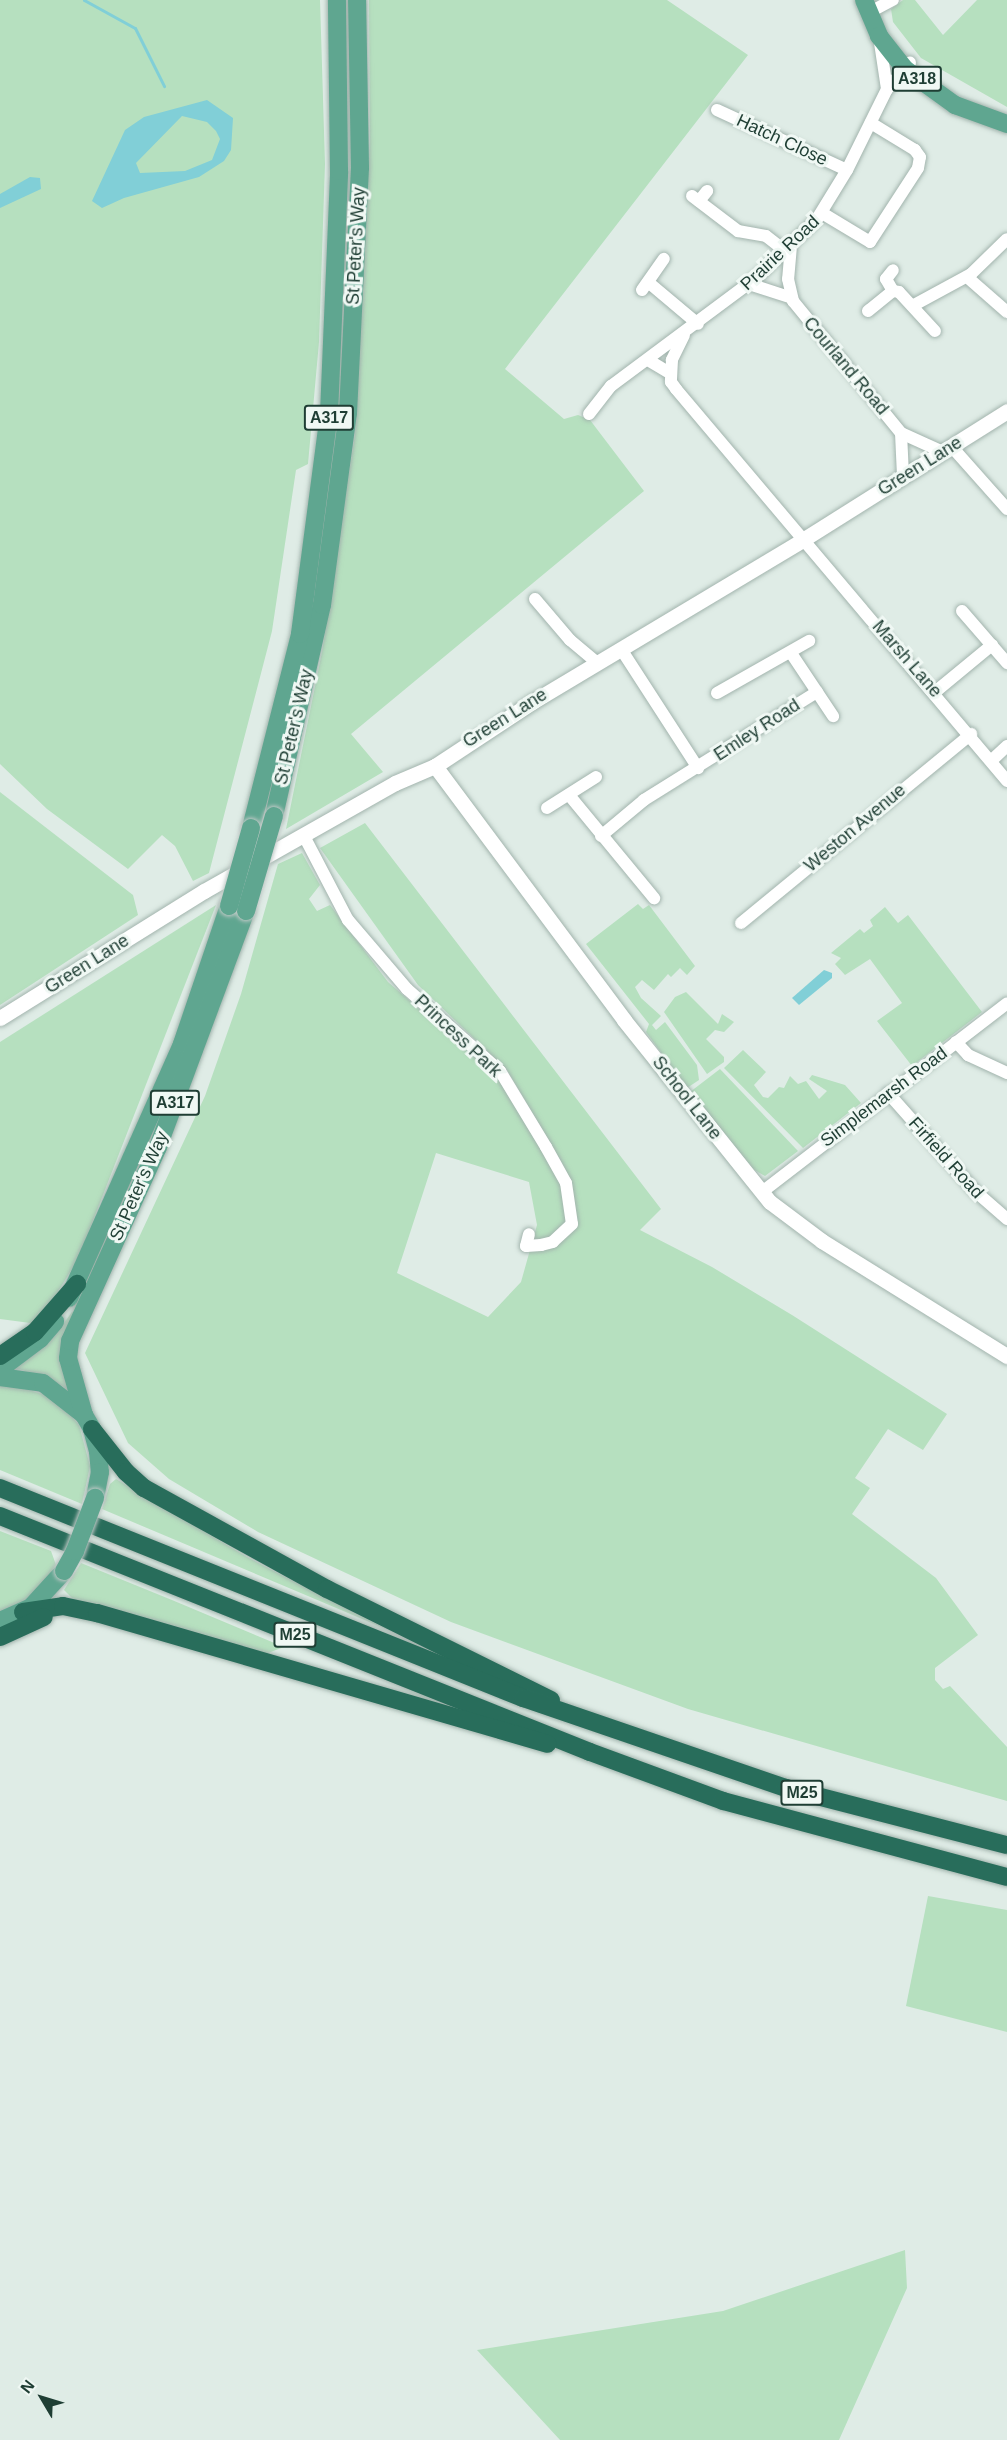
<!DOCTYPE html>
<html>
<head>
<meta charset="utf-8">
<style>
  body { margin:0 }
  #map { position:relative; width:1007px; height:2440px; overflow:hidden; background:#dfece6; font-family:Helvetica,sans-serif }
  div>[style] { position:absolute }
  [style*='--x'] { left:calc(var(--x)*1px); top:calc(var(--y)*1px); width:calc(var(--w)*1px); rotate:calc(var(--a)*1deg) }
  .green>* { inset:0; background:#b6e0bf }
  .water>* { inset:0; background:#81cfd7 }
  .stream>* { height:3px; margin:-1.5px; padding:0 1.5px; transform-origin:1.5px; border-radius:1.5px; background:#81cfd7 }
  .roads { filter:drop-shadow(0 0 2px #a2b4ad) drop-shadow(0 0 2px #a2b4ad) }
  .minor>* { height:12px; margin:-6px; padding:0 6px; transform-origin:6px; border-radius:6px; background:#fff }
  .tertiary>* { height:15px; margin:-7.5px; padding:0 7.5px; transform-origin:7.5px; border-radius:7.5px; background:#fff }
  .primary>* { height:18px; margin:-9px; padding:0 9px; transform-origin:9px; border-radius:9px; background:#5fa690 }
  .motorway>* { height:18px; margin:-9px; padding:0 9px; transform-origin:9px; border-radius:9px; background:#286d5b }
  .bridges { filter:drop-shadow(0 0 2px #c0c9c6) drop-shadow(0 0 2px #c0c9c6) }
  .primary-bridge>* { height:18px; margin:-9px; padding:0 9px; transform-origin:9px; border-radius:9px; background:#5fa690 }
  span { translate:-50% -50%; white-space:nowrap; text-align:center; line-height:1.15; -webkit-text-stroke:6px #f0f8f4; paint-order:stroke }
  .shield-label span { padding:2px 4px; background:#f0f8f4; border:2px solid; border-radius:4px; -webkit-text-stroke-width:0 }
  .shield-label { font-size:16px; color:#1f3e34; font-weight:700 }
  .street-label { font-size:18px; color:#1f3e34 }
  .north { position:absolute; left:12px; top:2368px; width:60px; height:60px; -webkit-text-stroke:4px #f0f8f4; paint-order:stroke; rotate:308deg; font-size:16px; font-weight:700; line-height:24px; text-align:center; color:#1f3e34 }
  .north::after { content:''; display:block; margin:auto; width:21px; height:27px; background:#1f3e34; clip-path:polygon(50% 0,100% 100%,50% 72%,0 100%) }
</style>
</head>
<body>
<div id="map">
  <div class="green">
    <div style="clip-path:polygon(0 0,320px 0,325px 164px,319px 342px,308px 464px,296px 470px,272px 631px,209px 873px,193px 881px,175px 846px,162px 835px,128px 869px,47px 809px,0 764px)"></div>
    <div style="clip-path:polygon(369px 0,667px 0,748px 55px,505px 369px,564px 419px,578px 415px,590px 420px,644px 491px,351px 734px,383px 772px,286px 829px,322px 652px,355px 434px,370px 142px)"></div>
    <div style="clip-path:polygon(903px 0,915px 0,943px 35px,977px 0,1007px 0,1007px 107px,921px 58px,893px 22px,891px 9px)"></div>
    <div style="clip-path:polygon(0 792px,133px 895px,138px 915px,0 1005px)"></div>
    <div style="clip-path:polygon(evenodd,365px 823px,661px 1209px,640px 1230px,712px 1267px,792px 1315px,947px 1414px,923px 1450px,888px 1429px,855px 1478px,870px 1488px,852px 1514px,936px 1578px,978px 1635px,935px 1668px,935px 1680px,943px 1689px,950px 1686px,1007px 1747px,1007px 1801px,688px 1709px,451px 1622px,258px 1532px,169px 1479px,128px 1443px,85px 1353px,205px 1096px,241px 994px,278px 864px,302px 853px,320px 885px,309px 899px,317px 911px,330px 905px,388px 982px,493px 1073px,565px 1168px,507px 1070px,418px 985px,320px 848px,365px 823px,436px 1153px,529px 1182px,537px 1225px,521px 1282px,488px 1317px,397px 1273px,436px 1153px)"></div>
    <div style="clip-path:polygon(638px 904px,643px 909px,649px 905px,695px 966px,687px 975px,680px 968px,671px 977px,668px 974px,654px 990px,642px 980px,635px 987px,641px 998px,661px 1016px,652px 1025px,656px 1030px,665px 1022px,697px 1065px,699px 1080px,687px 1088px,646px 1032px,649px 1024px,586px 944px)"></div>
    <div style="clip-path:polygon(216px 905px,78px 1259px,38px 1324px,0 1319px,0 1042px)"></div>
    <div style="clip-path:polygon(885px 907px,898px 923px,908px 915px,982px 1012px,912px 1066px,877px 1021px,902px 1003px,870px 959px,845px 975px,835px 964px,841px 958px,831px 953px,860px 929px,864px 933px,873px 926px,870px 920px)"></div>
    <div style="clip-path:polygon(686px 992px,718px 1024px,722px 1014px,734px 1022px,724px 1032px,715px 1030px,706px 1039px,724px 1057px,724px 1062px,707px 1074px,664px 1012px,675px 997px)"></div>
    <div style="clip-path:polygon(743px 1050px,766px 1072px,754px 1085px,763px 1097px,768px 1098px,779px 1087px,784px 1088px,790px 1076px,798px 1084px,806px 1081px,819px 1099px,827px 1091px,809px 1079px,812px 1075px,845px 1085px,861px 1103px,803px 1148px,724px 1068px)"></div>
    <div style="clip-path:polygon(720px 1069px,798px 1151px,765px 1176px,753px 1169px,690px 1092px)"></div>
    <div style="clip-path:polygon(72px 1312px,77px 1312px,72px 1392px,49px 1378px,15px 1368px,59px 1330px)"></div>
    <div style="clip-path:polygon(8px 1384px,56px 1398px,79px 1425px,90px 1466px,82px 1504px,0 1470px,0 1386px)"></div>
    <div style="clip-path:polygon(116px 1479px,247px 1557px,386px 1629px,102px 1509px,110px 1484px)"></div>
    <div style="clip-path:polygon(0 1531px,51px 1551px,56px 1565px,36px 1594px,14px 1609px,0 1612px)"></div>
    <div style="clip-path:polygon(81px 1563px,172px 1600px,284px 1647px,257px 1657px,75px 1601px,64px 1590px)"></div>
    <div style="clip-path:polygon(928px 1896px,1007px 1910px,1007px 2032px,906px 2006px)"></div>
    <div style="clip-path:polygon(905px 2250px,907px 2288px,839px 2440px,560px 2440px,477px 2350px,723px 2311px)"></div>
  </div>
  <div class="water">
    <div style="clip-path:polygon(evenodd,207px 100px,233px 118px,231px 150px,224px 161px,199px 177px,124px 198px,102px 208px,92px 201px,125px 130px,144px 117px,207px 100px,182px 116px,207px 122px,216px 131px,220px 139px,212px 160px,185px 171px,140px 173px,136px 163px,182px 116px)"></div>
    <div style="clip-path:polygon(30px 177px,40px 178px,41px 189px,0 208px,0 194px)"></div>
    <div style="clip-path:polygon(824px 970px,832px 973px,832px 978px,799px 1005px,792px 998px)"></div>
  </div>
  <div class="stream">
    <div style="--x:84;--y:0;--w:58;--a:28.8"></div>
    <div style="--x:135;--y:28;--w:65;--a:63.4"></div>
  </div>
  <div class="roads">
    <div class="minor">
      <div style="--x:870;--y:12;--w:26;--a:-28"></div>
      <div style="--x:879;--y:36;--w:54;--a:81.4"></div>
      <div style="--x:717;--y:110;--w:143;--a:24.8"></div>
      <div style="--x:692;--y:196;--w:58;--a:37.3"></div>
      <div style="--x:738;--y:231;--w:28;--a:10"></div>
      <div style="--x:766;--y:236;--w:24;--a:38"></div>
      <div style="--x:699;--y:201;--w:13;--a:-51"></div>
      <div style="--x:822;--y:213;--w:56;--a:31.1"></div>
      <div style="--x:870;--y:242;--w:88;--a:-57"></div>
      <div style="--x:918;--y:168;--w:11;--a:-80"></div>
      <div style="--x:920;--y:157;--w:9;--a:-126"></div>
      <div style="--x:915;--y:150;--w:52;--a:-148.5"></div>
      <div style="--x:791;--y:246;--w:33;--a:95"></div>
      <div style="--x:788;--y:279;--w:23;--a:77"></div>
      <div style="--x:793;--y:301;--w:171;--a:50.7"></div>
      <div style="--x:901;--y:433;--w:46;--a:24.3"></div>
      <div style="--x:967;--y:277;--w:53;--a:41.2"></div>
      <div style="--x:648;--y:282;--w:65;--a:40"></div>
      <div style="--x:749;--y:284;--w:45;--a:18"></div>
      <div style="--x:642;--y:290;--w:38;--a:-55"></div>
      <div style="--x:893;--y:291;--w:14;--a:-120"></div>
      <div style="--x:886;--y:279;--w:11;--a:-52"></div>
      <div style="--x:914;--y:305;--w:65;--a:-28.5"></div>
      <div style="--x:971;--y:274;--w:50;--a:-44.2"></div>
      <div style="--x:868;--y:311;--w:32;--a:-39"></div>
      <div style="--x:893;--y:291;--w:6;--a:9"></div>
      <div style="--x:899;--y:292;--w:53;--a:47.3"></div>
      <div style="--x:684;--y:335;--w:28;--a:116"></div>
      <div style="--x:672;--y:360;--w:22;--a:93"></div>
      <div style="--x:671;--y:382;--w:9;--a:54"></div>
      <div style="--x:676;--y:389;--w:513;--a:49.82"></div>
      <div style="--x:648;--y:360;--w:26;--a:31"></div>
      <div style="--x:589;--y:414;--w:36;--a:-52"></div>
      <div style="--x:611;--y:386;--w:181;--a:-36.7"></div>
      <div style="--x:756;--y:278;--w:85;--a:-44"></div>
      <div style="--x:817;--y:219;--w:57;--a:-58.5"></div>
      <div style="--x:847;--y:170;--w:90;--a:-63.7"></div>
      <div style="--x:887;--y:89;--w:35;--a:-49"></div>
      <div style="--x:901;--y:433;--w:42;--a:87.3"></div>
      <div style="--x:952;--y:447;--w:83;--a:48.4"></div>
      <div style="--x:535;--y:599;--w:54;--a:49.5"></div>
      <div style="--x:570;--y:640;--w:35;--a:40"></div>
      <div style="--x:962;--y:611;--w:69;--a:49.1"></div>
      <div style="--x:621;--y:649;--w:142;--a:57.1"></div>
      <div style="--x:791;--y:653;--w:76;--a:56.3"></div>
      <div style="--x:935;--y:692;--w:74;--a:-39.5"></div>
      <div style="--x:717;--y:693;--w:106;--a:-29.5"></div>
      <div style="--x:992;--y:760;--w:21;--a:-43"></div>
      <div style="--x:569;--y:795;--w:134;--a:50.5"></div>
      <div style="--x:547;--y:808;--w:58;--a:-32.3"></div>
      <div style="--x:304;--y:836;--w:95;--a:62.4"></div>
      <div style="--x:348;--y:920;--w:91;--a:49.5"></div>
      <div style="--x:407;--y:989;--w:124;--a:41.4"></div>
      <div style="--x:500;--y:1071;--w:89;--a:58.8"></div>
      <div style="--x:546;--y:1147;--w:41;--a:60.9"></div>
      <div style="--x:566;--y:1183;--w:41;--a:81.7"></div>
      <div style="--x:572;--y:1224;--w:26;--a:137"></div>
      <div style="--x:553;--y:1242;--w:12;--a:166"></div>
      <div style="--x:541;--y:1245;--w:15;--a:176"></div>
      <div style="--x:526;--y:1246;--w:12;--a:-76"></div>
      <div style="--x:601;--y:836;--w:56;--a:-39.9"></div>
      <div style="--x:644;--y:800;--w:204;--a:-32"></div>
      <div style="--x:741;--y:923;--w:298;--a:-39.4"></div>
      <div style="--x:956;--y:1042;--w:18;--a:47"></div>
      <div style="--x:968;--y:1055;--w:43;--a:24.8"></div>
      <div style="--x:888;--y:1093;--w:131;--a:48.4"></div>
      <div style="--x:975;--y:1191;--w:43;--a:41.2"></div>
      <div style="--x:762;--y:1192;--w:309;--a:-37.6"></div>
    </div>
    <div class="tertiary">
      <div style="--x:435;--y:766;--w:317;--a:53.3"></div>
      <div style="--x:624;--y:1020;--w:233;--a:51.3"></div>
      <div style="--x:770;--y:1202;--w:65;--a:36.9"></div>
      <div style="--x:822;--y:1241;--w:218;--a:31.9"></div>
      <div style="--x:0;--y:1018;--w:240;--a:-31.9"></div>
      <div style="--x:204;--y:891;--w:219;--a:-29.5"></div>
      <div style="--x:395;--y:783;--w:43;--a:-23"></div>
      <div style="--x:435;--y:766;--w:116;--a:-33.4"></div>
      <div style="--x:532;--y:702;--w:317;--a:-30.9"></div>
      <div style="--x:804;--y:539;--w:240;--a:-32.2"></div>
    </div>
    <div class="primary">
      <div style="--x:864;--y:0;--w:39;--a:67"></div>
      <div style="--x:879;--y:36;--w:42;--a:51.8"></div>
      <div style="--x:905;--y:69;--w:62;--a:35.8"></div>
      <div style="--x:955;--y:105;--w:55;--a:20.1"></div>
      <div style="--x:274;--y:816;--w:216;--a:-77.2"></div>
      <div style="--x:322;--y:605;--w:194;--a:-82.3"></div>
      <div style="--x:348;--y:413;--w:245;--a:-87.2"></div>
      <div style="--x:360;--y:168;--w:168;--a:-91"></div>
      <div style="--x:251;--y:828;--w:200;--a:-75.8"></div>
      <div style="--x:300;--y:634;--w:222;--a:-82.5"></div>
      <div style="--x:329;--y:414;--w:243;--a:-87.6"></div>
      <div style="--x:339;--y:171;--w:171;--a:-90.7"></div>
      <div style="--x:69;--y:1298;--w:278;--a:-66"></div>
      <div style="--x:182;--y:1044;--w:146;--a:-71.2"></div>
      <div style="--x:0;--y:1369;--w:50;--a:-36.9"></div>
      <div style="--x:40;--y:1339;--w:23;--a:-49"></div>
      <div style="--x:0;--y:1377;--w:43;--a:7.9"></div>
      <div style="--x:43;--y:1383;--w:52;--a:38"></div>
      <div style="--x:84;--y:1415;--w:16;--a:60"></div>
      <div style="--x:92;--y:1429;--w:23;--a:75"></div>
      <div style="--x:98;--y:1451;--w:21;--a:85"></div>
      <div style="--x:100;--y:1472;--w:26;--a:101"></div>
      <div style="--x:84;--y:1415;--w:59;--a:-105.7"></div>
      <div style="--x:68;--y:1358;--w:17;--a:-83"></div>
      <div style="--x:70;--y:1341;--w:213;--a:-65.6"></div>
      <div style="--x:158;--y:1147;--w:252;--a:-69.6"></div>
      <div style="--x:0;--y:1621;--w:34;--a:-24"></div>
      <div style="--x:31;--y:1607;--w:49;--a:-47.5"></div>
    </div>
    <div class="motorway">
      <div style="--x:0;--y:1356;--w:42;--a:-34.4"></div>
      <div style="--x:35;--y:1332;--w:64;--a:-48.8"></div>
      <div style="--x:92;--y:1429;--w:55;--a:51.7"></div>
      <div style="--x:126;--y:1472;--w:24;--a:42"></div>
      <div style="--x:144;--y:1488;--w:209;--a:28.9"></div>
      <div style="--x:327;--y:1589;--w:250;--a:26.4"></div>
      <div style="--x:0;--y:1488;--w:564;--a:21.88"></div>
      <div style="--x:523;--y:1698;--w:278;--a:18.9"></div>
      <div style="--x:786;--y:1788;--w:228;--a:14.5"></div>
      <div style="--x:0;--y:1516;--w:635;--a:21.8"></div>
      <div style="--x:590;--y:1752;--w:142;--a:20.2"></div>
      <div style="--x:723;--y:1801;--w:294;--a:15"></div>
      <div style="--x:23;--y:1612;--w:40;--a:-8.5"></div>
      <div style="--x:63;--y:1606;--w:35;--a:12"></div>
      <div style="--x:97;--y:1613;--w:469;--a:16.2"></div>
      <div style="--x:0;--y:1637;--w:48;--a:-24.4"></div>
    </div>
  </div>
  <div class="bridges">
    <div class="primary-bridge">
      <div style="--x:229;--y:906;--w:81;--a:-74.2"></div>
      <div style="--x:246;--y:911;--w:99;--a:-73.6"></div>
      <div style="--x:64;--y:1571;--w:23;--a:-61"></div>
      <div style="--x:75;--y:1551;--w:57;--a:-69.3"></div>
    </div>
  </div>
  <div class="shield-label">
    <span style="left:917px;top:79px">A318</span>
    <span style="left:329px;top:418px">A317</span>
    <span style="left:175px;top:1103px">A317</span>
    <span style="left:295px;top:1635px">M25</span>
    <span style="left:802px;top:1793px">M25</span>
  </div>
  <div class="street-label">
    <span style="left:782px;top:140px;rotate:25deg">Hatch Close</span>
    <span style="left:356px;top:246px;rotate:-87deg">St Peter's Way</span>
    <span style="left:780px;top:253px;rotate:-43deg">Prairie Road</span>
    <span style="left:846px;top:366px;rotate:50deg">Courland Road</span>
    <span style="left:920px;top:466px;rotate:-32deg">Green Lane</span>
    <span style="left:907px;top:659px;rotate:49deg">Marsh Lane</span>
    <span style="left:505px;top:718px;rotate:-32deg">Green Lane</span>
    <span style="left:294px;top:727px;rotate:-77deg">St Peter's Way</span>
    <span style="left:757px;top:730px;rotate:-33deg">Emley Road</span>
    <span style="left:855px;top:828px;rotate:-40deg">Weston Avenue</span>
    <span style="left:87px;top:964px;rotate:-32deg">Green Lane</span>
    <span style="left:458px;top:1036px;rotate:43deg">Princess Park</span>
    <span style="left:884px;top:1097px;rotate:-37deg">Simplemarsh Road</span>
    <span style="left:687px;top:1098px;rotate:52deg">School Lane</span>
    <span style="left:946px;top:1158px;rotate:48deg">Firfield Road</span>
    <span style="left:139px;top:1186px;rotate:-66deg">St Peter's Way</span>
  </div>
  <div class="north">N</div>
</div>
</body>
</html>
